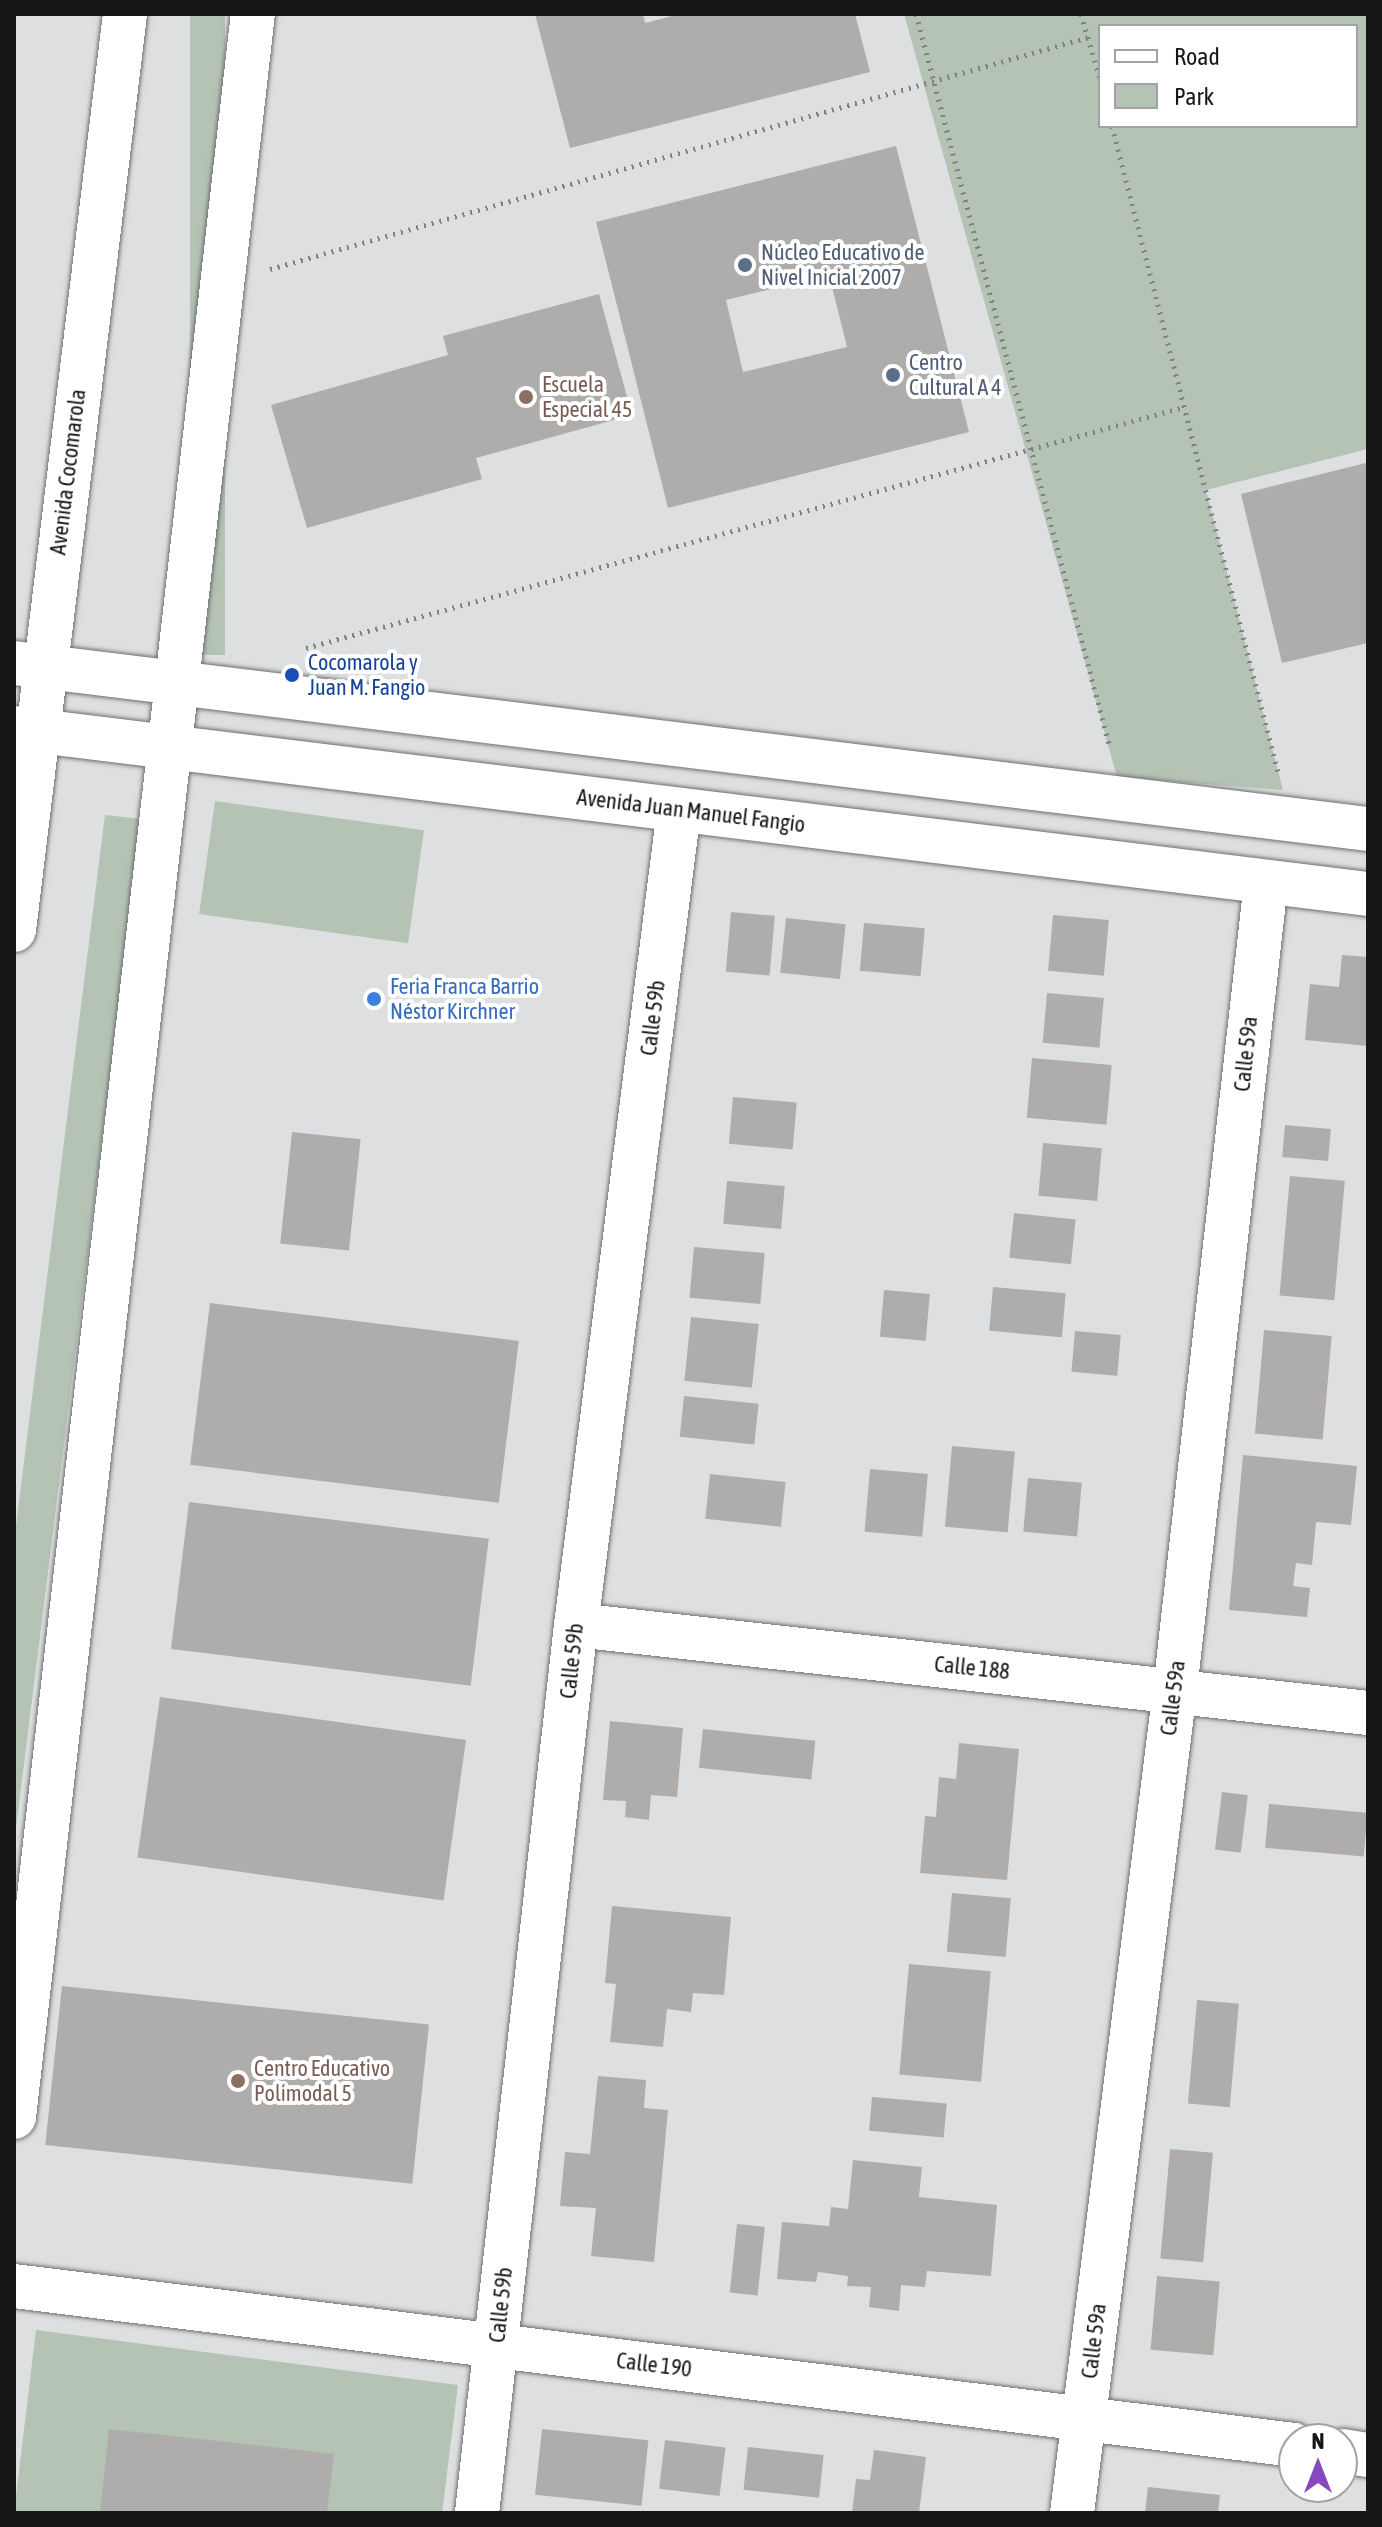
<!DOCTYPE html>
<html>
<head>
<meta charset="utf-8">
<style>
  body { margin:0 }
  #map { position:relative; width:1382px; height:2527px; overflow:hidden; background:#dedfe1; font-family:"Asap Condensed",sans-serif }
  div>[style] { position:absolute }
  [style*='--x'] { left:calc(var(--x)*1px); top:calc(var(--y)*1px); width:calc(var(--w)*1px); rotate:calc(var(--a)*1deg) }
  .green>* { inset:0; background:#b5c3b5; transform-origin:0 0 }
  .building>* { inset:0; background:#afadac; transform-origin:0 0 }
  .path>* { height:5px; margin-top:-2.5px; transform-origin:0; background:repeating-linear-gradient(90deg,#818283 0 2px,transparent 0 8px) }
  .roads { filter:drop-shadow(0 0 2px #6f7071) drop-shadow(0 0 2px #6f7071) }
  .minor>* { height:44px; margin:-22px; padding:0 22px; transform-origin:22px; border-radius:22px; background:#fff }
  .secondary>* { height:44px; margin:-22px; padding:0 22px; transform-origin:22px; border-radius:22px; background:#fff }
  .dots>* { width:22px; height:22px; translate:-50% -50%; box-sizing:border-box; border:4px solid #fff; border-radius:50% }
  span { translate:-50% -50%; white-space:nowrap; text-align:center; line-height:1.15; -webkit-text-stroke:8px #fff; paint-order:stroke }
  .service-label { font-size:22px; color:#4e5e75 }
  .left { translate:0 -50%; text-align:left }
  .education-label { font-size:22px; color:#785e54 }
  .street-label { font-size:22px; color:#161617 }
  .transit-label { font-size:22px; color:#164399 }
  .shop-label { font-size:22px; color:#366cbe }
  .frame { position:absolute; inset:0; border:16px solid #161617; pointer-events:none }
  .legend { position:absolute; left:1098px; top:24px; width:260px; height:104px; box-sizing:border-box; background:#fff; border:2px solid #a2a2a2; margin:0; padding:10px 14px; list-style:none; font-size:24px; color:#161617 }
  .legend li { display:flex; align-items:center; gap:16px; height:40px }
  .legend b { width:40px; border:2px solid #a2a2a2 }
  .north { position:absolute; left:1278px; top:2423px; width:80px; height:80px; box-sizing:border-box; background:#fff; border:2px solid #a2a2a2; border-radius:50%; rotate:0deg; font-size:22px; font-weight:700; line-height:32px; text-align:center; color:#161617 }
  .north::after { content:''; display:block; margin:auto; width:28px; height:36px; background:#8648bd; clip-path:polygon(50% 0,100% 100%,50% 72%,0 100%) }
</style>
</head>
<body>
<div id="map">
  <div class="green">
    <div style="left:190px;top:14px;width:35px;height:641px"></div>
    <div style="clip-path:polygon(evenodd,904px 14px,1368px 14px,1368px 449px,1206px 490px,1283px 790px,1117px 777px,904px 14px,1100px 26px,1356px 26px,1356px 126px,1100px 126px,1100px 26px)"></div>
    <div style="left:215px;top:801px;width:211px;height:114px;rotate:8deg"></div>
    <div style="clip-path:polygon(105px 815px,142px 819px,14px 1844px,14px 1542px)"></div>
    <div style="clip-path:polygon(36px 2330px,458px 2385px,442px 2513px,14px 2513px)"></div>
  </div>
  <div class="building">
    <div style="clip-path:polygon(535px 14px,643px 14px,645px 23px,680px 14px,855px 14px,870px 72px,570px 148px)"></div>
    <div style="clip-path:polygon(evenodd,896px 146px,969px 432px,668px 508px,596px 222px,896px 146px,829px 275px,847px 347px,743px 372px,726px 300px,829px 275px)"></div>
    <div style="clip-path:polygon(599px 294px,632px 415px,476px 458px,482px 479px,307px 528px,271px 405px,448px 355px,443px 336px)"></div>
    <div style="clip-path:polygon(1366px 463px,1368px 643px,1282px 663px,1241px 494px)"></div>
    <div style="left:731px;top:912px;width:44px;height:60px;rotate:5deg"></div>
    <div style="left:1053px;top:915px;width:56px;height:56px;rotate:5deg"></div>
    <div style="left:786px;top:918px;width:60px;height:55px;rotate:6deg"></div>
    <div style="left:864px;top:923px;width:61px;height:48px;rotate:5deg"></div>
    <div style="clip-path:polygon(1342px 955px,1368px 957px,1368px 1046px,1305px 1040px,1310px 984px,1339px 987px)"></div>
    <div style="left:1047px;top:993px;width:57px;height:50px;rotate:5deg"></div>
    <div style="left:1032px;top:1058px;width:80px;height:60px;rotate:5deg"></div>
    <div style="left:733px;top:1097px;width:64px;height:47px;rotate:5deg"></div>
    <div style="left:1285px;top:1125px;width:46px;height:32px;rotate:5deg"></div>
    <div style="left:292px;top:1132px;width:69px;height:112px;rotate:6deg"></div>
    <div style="left:1043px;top:1143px;width:59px;height:53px;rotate:5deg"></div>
    <div style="left:1290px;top:1176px;width:55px;height:120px;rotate:5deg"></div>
    <div style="left:727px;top:1181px;width:58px;height:43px;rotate:5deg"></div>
    <div style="left:1014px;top:1213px;width:62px;height:45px;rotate:6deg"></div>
    <div style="left:694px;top:1247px;width:71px;height:51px;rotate:5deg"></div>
    <div style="left:993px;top:1287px;width:73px;height:44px;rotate:5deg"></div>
    <div style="left:884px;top:1290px;width:46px;height:47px;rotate:5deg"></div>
    <div style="left:210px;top:1303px;width:311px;height:163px;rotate:7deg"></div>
    <div style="left:691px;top:1317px;width:68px;height:64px;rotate:6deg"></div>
    <div style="left:1264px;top:1330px;width:68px;height:104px;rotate:5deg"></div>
    <div style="left:1075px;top:1331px;width:46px;height:41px;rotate:5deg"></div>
    <div style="left:684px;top:1396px;width:75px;height:41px;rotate:6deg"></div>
    <div style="left:952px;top:1446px;width:63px;height:81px;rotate:5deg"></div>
    <div style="clip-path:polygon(1243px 1455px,1357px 1466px,1351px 1525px,1316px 1522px,1312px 1565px,1296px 1563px,1293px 1586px,1310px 1588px,1307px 1617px,1229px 1610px)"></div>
    <div style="left:870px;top:1469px;width:58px;height:63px;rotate:5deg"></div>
    <div style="left:710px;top:1474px;width:76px;height:45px;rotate:6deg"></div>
    <div style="left:1028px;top:1478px;width:54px;height:54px;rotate:5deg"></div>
    <div style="left:189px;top:1502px;width:302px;height:148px;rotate:7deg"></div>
    <div style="left:160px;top:1697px;width:309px;height:162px;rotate:8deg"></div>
    <div style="clip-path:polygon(610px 1721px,683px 1728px,677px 1797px,651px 1795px,649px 1820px,625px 1817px,626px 1801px,603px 1800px)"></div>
    <div style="left:703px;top:1729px;width:113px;height:39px;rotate:6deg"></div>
    <div style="clip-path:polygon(959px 1743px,1019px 1749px,1007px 1880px,920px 1873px,925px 1816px,936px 1817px,939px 1777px,956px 1779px)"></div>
    <div style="left:1222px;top:1792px;width:26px;height:58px;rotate:7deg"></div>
    <div style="left:1269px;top:1804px;width:99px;height:44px;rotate:5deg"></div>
    <div style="left:952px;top:1893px;width:59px;height:59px;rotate:5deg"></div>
    <div style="clip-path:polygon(612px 1906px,731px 1917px,724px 1995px,693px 1993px,691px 2012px,667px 2009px,663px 2047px,610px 2042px,616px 1984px,605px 1983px)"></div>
    <div style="left:909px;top:1964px;width:82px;height:111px;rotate:5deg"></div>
    <div style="left:62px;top:1986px;width:369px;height:160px;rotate:6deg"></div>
    <div style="left:1197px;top:2000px;width:42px;height:104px;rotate:5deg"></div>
    <div style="clip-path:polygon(598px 2076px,646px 2080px,644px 2108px,668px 2110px,654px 2262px,591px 2256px,596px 2208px,560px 2206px,565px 2152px,590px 2154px)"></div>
    <div style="left:872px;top:2097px;width:75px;height:34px;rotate:5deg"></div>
    <div style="left:1170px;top:2149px;width:43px;height:110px;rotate:5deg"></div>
    <div style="clip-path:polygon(853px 2160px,922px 2167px,919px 2197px,997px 2205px,991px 2276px,927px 2271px,925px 2287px,901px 2285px,899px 2311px,869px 2307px,871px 2287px,847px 2286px,848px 2276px,818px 2272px,816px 2282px,777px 2279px,782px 2222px,829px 2226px,831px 2207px,848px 2209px)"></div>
    <div style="left:737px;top:2224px;width:28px;height:69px;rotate:6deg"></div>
    <div style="left:1157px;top:2276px;width:63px;height:74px;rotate:5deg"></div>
    <div style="clip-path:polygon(109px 2429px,334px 2454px,327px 2513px,100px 2513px)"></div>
    <div style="left:542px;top:2429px;width:107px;height:66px;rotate:6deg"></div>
    <div style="left:665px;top:2440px;width:61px;height:49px;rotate:7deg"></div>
    <div style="left:748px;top:2447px;width:76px;height:43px;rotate:6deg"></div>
    <div style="clip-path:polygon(874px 2450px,926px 2457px,919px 2513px,852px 2513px,856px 2479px,870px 2480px)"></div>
    <div style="clip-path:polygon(1148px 2487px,1220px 2495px,1218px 2513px,1145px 2513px)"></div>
  </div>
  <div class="path">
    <div style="--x:916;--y:14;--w:759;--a:75.19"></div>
    <div style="--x:1081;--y:14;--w:68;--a:73.7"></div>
    <div style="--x:1112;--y:126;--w:667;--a:75.59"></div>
    <div style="--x:270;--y:269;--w:851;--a:-15.82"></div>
    <div style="--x:306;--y:648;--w:910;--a:-15.35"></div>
  </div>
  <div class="roads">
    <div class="minor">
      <div style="--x:576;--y:1625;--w:797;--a:6.34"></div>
      <div style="--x:14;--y:2117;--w:2117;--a:-83.52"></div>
      <div style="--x:14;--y:2286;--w:1290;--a:7.08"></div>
      <div style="--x:1342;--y:2451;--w:26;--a:9"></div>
      <div style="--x:477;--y:2513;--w:894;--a:-83.64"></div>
      <div style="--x:576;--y:1625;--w:821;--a:-82.8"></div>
      <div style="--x:1072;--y:2513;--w:829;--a:-82.87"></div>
      <div style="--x:1175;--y:1690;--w:813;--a:-83.57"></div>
    </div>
    <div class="secondary">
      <div style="--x:14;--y:663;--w:1364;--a:6.99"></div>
      <div style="--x:14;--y:728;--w:1364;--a:6.99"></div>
      <div style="--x:14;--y:930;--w:923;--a:-83.09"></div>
    </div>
  </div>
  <div class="dots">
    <div style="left:745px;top:265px;background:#5c6f8a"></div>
    <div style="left:893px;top:375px;background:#5c6f8a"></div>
    <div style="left:526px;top:397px;background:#8d6e63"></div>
    <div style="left:292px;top:675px;background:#1a4fb4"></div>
    <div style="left:374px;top:999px;background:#3f7fe0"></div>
    <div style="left:238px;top:2081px;background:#8d6e63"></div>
  </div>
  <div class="service-label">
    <span class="left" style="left:761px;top:265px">Núcleo Educativo de<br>Nivel Inicial 2007</span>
    <span class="left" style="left:909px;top:375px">Centro<br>Cultural A 4</span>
  </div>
  <div class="education-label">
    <span class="left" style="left:542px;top:397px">Escuela<br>Especial 45</span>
    <span class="left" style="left:254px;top:2081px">Centro Educativo<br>Polimodal 5</span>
  </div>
  <div class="street-label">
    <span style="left:68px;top:472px;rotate:-83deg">Avenida Cocomarola</span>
    <span style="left:691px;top:811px;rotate:7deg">Avenida Juan Manuel Fangio</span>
    <span style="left:653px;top:1018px;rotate:-83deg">Calle 59b</span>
    <span style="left:1246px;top:1054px;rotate:-84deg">Calle 59a</span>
    <span style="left:572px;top:1661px;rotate:-84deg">Calle 59b</span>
    <span style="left:972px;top:1668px;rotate:6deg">Calle 188</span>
    <span style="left:1173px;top:1698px;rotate:-83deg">Calle 59a</span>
    <span style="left:501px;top:2305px;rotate:-84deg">Calle 59b</span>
    <span style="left:1094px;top:2341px;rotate:-83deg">Calle 59a</span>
    <span style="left:654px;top:2365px;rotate:7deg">Calle 190</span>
  </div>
  <div class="transit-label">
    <span class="left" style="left:308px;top:675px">Cocomarola y<br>Juan M. Fangio</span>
  </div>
  <div class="shop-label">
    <span class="left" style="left:390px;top:999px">Feria Franca Barrio<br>Néstor Kirchner</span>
  </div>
  <div class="frame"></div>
  <ul class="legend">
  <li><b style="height:10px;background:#fff"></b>Road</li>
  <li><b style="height:22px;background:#b5c3b5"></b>Park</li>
  </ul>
  <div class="north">N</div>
</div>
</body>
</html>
